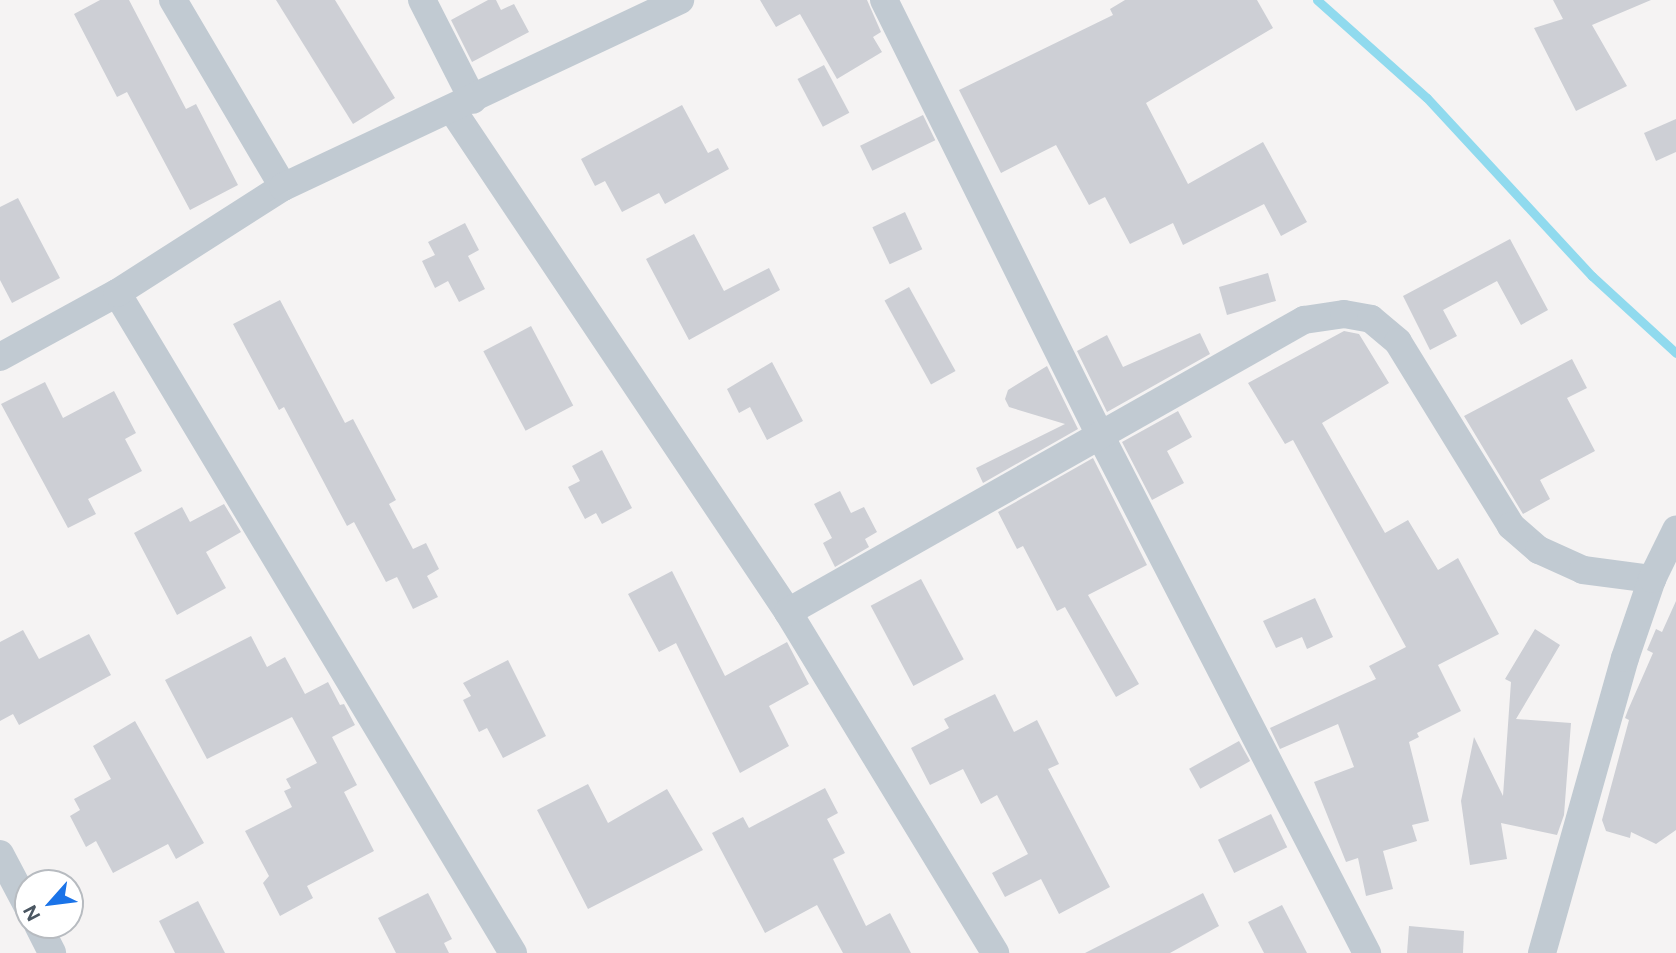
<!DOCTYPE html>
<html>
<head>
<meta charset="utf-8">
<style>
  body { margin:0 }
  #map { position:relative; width:1676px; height:953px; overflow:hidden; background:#f5f3f3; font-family:Figtree,sans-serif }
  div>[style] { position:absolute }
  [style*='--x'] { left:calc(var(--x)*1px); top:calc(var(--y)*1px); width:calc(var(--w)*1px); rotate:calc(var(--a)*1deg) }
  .stream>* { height:9px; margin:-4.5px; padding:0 4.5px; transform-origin:4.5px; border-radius:4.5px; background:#90daee }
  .building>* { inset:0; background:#cdcfd5; transform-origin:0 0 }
  .street>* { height:28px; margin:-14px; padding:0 14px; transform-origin:14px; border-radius:14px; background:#c1cad2 }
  span { translate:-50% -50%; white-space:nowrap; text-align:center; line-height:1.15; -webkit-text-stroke:7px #fff; paint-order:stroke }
  .north { position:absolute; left:14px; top:869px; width:70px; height:70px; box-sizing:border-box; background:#fff; border:2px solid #b7bbc0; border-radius:50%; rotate:242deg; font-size:19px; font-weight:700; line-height:28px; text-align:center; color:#4a5661 }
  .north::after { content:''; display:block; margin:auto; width:24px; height:32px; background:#1a73e8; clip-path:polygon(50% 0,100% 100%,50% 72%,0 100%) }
</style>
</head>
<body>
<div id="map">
  <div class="stream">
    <div style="--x:1317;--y:0;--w:147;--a:41.7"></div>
    <div style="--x:1427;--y:98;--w:243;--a:47.2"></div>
    <div style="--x:1592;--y:276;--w:114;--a:42.5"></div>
  </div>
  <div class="building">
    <div style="clip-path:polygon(100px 0,129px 0,186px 109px,196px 104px,238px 185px,190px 210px,127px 92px,117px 97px,74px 14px)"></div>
    <div style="clip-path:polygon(276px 0,335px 0,395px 98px,353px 124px)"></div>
    <div style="clip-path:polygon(488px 0,496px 0,501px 10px,514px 4px,529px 32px,472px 62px,451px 20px)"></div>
    <div style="clip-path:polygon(760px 0,867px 0,881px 32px,873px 37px,882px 52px,837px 79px,800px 14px,776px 27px)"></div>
    <div style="clip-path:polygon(1125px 0,1257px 0,1273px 28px,1146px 103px,1188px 184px,1263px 142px,1307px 222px,1281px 236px,1264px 204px,1183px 245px,1173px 223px,1130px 244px,1105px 197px,1089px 205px,1056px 145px,1001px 173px,959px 90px,1113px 15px,1110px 9px)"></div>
    <div style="clip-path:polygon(1553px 0,1651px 0,1592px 25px,1627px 86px,1576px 111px,1534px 28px,1563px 19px)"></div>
    <div style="left:824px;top:65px;width:54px;height:30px;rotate:62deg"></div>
    <div style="clip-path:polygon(682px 105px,708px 153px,718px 148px,729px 169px,665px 204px,659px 193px,622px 212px,605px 181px,595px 186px,581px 159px)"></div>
    <div style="left:923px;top:115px;width:28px;height:70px;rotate:64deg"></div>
    <div style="clip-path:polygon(1676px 119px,1676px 152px,1656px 161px,1644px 133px)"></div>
    <div style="clip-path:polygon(18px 198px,60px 278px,12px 303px,0 280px,0 207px)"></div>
    <div style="left:905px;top:212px;width:41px;height:36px;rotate:65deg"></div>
    <div style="clip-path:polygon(465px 223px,479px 250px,468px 256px,485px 289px,459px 302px,448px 281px,435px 288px,422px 261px,435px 255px,428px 242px)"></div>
    <div style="clip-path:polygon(694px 234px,724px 291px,769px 268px,780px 290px,689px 340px,646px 259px)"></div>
    <div style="clip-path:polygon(1510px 239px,1548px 310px,1521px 325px,1497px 281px,1443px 310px,1457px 336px,1430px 350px,1403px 296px)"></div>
    <div style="left:1268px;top:273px;width:29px;height:51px;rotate:74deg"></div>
    <div style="left:909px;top:287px;width:96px;height:28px;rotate:61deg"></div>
    <div style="clip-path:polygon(280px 300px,345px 423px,353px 419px,396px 500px,389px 504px,413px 549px,426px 543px,439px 569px,427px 576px,438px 597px,413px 609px,397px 577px,386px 582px,354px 522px,347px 526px,284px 407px,279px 410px,233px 324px)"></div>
    <div style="left:531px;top:326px;width:90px;height:54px;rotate:62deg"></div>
    <div style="clip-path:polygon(1344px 331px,1359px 334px,1389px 383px,1322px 423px,1385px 533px,1408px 520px,1438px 570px,1458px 558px,1499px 634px,1438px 665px,1461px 711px,1417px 733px,1419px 737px,1409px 742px,1429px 821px,1412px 825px,1417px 841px,1383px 851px,1393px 889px,1366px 896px,1358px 858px,1346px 862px,1314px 782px,1354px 767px,1338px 724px,1280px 749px,1270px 728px,1376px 679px,1369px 666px,1406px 647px,1293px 440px,1285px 444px,1248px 383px)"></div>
    <div style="clip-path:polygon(1200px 333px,1210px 354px,1107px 412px,1077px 351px,1107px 335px,1123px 367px)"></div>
    <div style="clip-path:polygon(1572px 359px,1587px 388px,1567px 398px,1595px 451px,1540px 480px,1550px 499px,1523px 514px,1464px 416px)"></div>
    <div style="clip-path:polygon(772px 362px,803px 421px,767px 440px,750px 407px,739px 413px,727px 389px)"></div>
    <div style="clip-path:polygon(1047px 366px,1078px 429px,983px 483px,976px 468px,1065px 424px,1009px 407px,1005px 399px,1008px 390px)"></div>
    <div style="clip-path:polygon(45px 382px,63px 418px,114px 391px,136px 433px,125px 439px,142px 471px,88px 499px,96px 514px,68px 528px,1px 404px)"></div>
    <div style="clip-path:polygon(1178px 411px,1192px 437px,1167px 451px,1184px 483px,1152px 500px,1122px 442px)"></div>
    <div style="clip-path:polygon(602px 450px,632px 508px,602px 524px,596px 513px,585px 519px,568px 487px,580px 481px,572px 466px)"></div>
    <div style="clip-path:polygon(1093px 458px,1147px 565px,1088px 595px,1139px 684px,1116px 697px,1065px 607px,1057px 611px,1023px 546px,1017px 549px,998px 512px)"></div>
    <div style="clip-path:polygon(840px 491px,851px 513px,864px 507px,877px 532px,865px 539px,869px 547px,835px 567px,823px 543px,832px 538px,814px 504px)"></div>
    <div style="clip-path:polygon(224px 504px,241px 532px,206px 552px,226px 588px,177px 615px,134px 533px,182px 507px,190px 522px)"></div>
    <div style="clip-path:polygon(672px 571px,725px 676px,787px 642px,809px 684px,769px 706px,789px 746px,740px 773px,676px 643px,659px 652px,628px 594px)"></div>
    <div style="left:921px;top:579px;width:91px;height:57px;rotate:62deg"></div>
    <div style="clip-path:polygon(1315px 598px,1333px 637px,1307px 649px,1302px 637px,1276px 648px,1263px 621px)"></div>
    <div style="clip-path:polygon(1676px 601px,1676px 830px,1656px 844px,1631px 832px,1630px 838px,1606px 831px,1602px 820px,1629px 720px,1625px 718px,1628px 710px,1653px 653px,1647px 650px,1656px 629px,1662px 632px)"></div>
    <div style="clip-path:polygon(1535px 629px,1560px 645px,1516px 719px,1571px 723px,1564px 815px,1557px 835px,1501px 823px,1507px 859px,1470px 865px,1461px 801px,1474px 737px,1503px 796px,1511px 682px,1505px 679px)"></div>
    <div style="clip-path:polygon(23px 630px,39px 659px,89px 634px,111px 675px,19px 725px,13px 714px,0 721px,0 642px)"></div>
    <div style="clip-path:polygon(251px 636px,267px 667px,285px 657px,305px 694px,328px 682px,340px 705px,344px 704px,355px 725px,332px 737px,357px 785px,344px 792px,374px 851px,307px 886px,313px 898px,280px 916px,263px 883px,269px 876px,245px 831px,292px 807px,284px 791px,291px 788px,286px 779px,317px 763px,292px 717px,207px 759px,165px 680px)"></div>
    <div style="clip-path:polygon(508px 660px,546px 736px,503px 758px,487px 728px,479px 732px,463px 700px,471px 696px,463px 683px)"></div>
    <div style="clip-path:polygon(995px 694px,1014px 732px,1037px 720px,1059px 764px,1048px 769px,1110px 887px,1059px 914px,1041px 879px,1005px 897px,992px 873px,1028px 854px,997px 795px,981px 804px,963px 769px,930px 785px,911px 748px,949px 728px,944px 719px)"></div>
    <div style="clip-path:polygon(135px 721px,204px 843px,176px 859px,168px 844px,113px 873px,96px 841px,86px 847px,70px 816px,80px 810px,74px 799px,111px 779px,93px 746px)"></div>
    <div style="left:1239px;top:741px;width:23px;height:57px;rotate:61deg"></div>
    <div style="clip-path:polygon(588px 784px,608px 823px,667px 789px,703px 850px,588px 909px,537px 810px)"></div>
    <div style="clip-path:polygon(825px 788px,838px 813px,827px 819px,845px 853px,833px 859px,866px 926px,890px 913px,911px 953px,843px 953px,817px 905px,765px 933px,712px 833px,743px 817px,749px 828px)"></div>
    <div style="left:1271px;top:814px;width:37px;height:59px;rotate:64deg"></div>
    <div style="clip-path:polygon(428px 893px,452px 939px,444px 943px,449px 953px,396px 953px,378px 918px)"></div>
    <div style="clip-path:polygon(1203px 893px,1219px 926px,1170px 953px,1085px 953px)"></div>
    <div style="clip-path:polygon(198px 901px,225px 953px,175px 953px,159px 921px)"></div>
    <div style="clip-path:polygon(1282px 905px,1307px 953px,1264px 953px,1248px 922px)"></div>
    <div style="clip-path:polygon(1409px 926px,1464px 931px,1463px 953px,1407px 953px)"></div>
  </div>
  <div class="street">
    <div style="--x:173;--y:0;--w:217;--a:59.5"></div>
    <div style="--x:422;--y:0;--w:112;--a:63"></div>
    <div style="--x:884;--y:0;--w:488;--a:63.6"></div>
    <div style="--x:1101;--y:437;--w:581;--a:62.73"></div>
    <div style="--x:453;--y:111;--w:603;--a:56.23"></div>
    <div style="--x:788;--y:612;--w:399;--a:58.7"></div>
    <div style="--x:117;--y:293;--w:770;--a:59.04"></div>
    <div style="--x:0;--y:357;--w:133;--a:-28.7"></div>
    <div style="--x:117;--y:293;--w:197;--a:-32.6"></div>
    <div style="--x:283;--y:187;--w:439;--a:-25.2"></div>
    <div style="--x:788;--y:612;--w:593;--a:-29.51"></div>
    <div style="--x:1304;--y:320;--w:40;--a:-8.5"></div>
    <div style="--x:1344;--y:314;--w:27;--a:10"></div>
    <div style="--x:1371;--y:319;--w:35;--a:40"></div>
    <div style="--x:1398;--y:342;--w:216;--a:58.4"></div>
    <div style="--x:1511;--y:526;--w:37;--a:41"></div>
    <div style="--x:1539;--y:550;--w:48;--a:24.4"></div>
    <div style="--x:1583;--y:570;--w:70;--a:7.4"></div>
    <div style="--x:0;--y:854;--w:60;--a:62.2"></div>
    <div style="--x:38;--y:925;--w:31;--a:63"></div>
    <div style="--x:1542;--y:953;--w:306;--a:-74.3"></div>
    <div style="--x:1625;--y:658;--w:83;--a:-71.1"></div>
    <div style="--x:1652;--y:579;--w:55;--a:-63.9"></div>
  </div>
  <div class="north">N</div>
</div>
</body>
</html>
